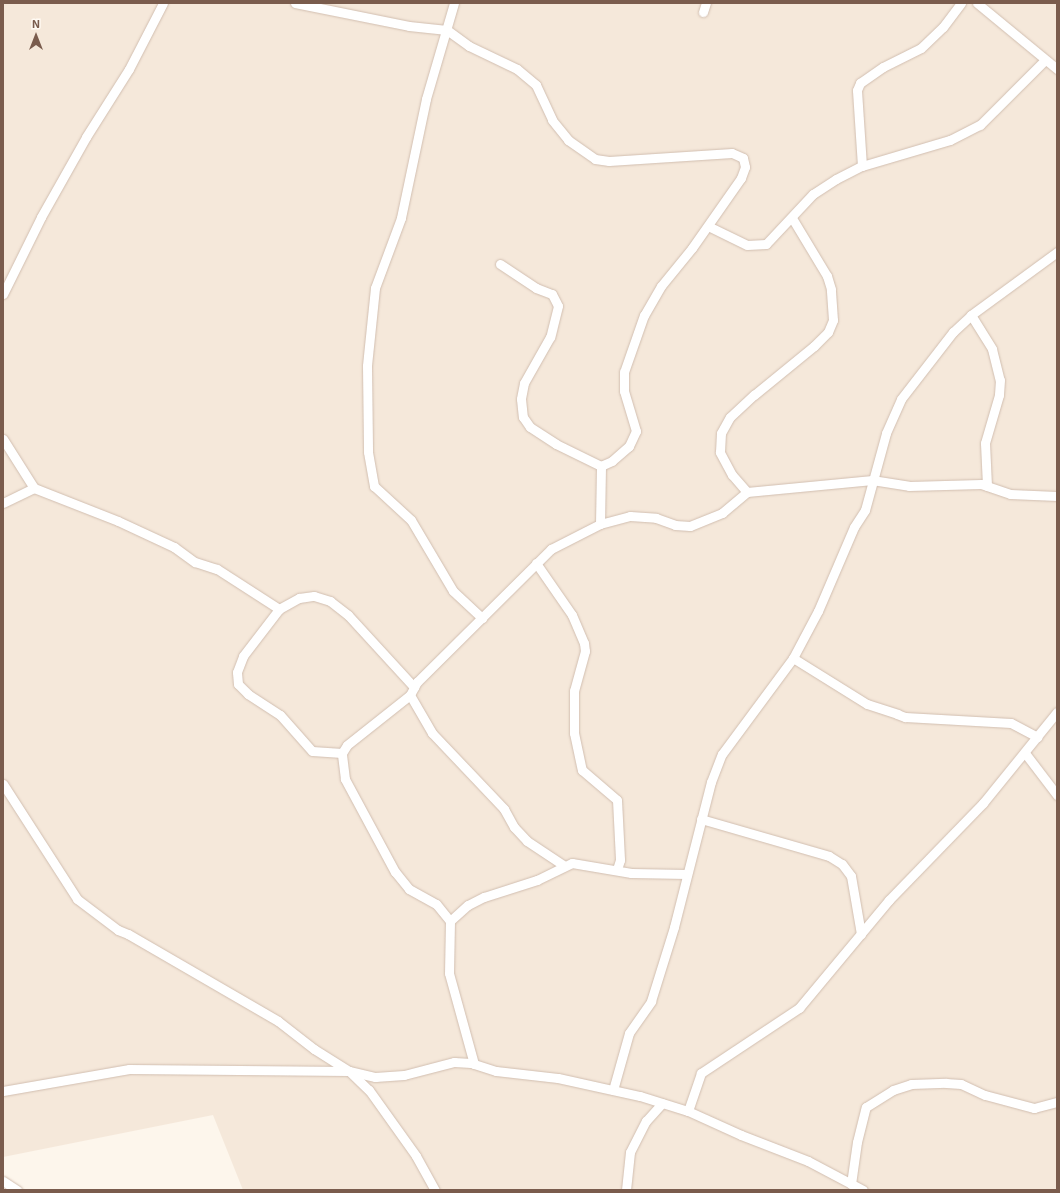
<!DOCTYPE html>
<html>
<head>
<meta charset="utf-8">
<style>
  body { margin:0 }
  #map { position:relative; width:1060px; height:1193px; overflow:hidden; background:#fdf6ec; font-family:"Exo 2",sans-serif }
  div>[style] { position:absolute }
  [style*='--x'] { left:calc(var(--x)*1px); top:calc(var(--y)*1px); width:calc(var(--w)*1px); rotate:calc(var(--a)*1deg) }
  .residential>* { inset:0; background:#f5e8da }
  .roads { filter:drop-shadow(0 0 1px #d1beb0) drop-shadow(0 0 1px #d1beb0) }
  .street>* { height:9px; margin:-4.5px; padding:0 4.5px; transform-origin:4.5px; border-radius:4.5px; background:#fff }
  span { translate:-50% -50%; white-space:nowrap; text-align:center; line-height:1.15; -webkit-text-stroke:3.5px #fffaf3; paint-order:stroke }
  .frame { position:absolute; inset:0; border:4px solid #7a5c4d; pointer-events:none }
  .north { position:absolute; left:16px; top:16px; width:40px; height:40px; -webkit-text-stroke:3px #fffaf3; paint-order:stroke; rotate:0deg; font-size:11px; font-weight:700; line-height:16px; text-align:center; color:#7a5c4d }
  .north::after { content:''; display:block; margin:auto; width:14px; height:18px; background:#7a5c4d; clip-path:polygon(50% 0,100% 100%,50% 72%,0 100%) }
</style>
</head>
<body>
<div id="map">
  <div class="residential">
    <div style="clip-path:polygon(3px 3px,1057px 3px,1057px 1190px,243px 1190px,213px 1115px,3px 1157px)"></div>
  </div>
  <div class="roads">
    <div class="street">
      <div style="--x:295;--y:3;--w:116;--a:11.4"></div>
      <div style="--x:409;--y:26;--w:38;--a:6"></div>
      <div style="--x:447;--y:30;--w:27;--a:36"></div>
      <div style="--x:469;--y:46;--w:53;--a:25.6"></div>
      <div style="--x:517;--y:69;--w:25;--a:40"></div>
      <div style="--x:536;--y:85;--w:38;--a:65"></div>
      <div style="--x:552;--y:120;--w:26;--a:51"></div>
      <div style="--x:568;--y:140;--w:33;--a:35"></div>
      <div style="--x:595;--y:159;--w:14;--a:8"></div>
      <div style="--x:609;--y:161;--w:123;--a:-3.7"></div>
      <div style="--x:732;--y:153;--w:12;--a:24"></div>
      <div style="--x:743;--y:158;--w:9;--a:77"></div>
      <div style="--x:745;--y:167;--w:12;--a:110"></div>
      <div style="--x:741;--y:178;--w:85;--a:125"></div>
      <div style="--x:692;--y:248;--w:49;--a:129.2"></div>
      <div style="--x:661;--y:286;--w:34;--a:120"></div>
      <div style="--x:644;--y:315;--w:60;--a:109.3"></div>
      <div style="--x:624;--y:372;--w:19;--a:90"></div>
      <div style="--x:624;--y:391;--w:42;--a:73.3"></div>
      <div style="--x:636;--y:431;--w:17;--a:115"></div>
      <div style="--x:629;--y:446;--w:23;--a:139"></div>
      <div style="--x:612;--y:461;--w:12;--a:156"></div>
      <div style="--x:454;--y:3;--w:100;--a:106.3"></div>
      <div style="--x:426;--y:99;--w:122;--a:101.9"></div>
      <div style="--x:401;--y:218;--w:75;--a:110.4"></div>
      <div style="--x:375;--y:288;--w:78;--a:95.9"></div>
      <div style="--x:367;--y:366;--w:86;--a:89.3"></div>
      <div style="--x:368;--y:452;--w:35;--a:80"></div>
      <div style="--x:374;--y:486;--w:50;--a:42.6"></div>
      <div style="--x:411;--y:520;--w:82;--a:59.4"></div>
      <div style="--x:453;--y:591;--w:40;--a:43"></div>
      <div style="--x:977;--y:3;--w:104;--a:39.5"></div>
      <div style="--x:703;--y:12;--w:9;--a:-72"></div>
      <div style="--x:862;--y:166;--w:76;--a:-93.8"></div>
      <div style="--x:857;--y:90;--w:8;--a:-67"></div>
      <div style="--x:860;--y:83;--w:28;--a:-35"></div>
      <div style="--x:883;--y:67;--w:42;--a:-26.6"></div>
      <div style="--x:921;--y:48;--w:30;--a:-44"></div>
      <div style="--x:943;--y:27;--w:30;--a:-53"></div>
      <div style="--x:708;--y:226;--w:43;--a:26"></div>
      <div style="--x:747;--y:245;--w:19;--a:-3"></div>
      <div style="--x:766;--y:244;--w:69;--a:-46.8"></div>
      <div style="--x:813;--y:194;--w:27;--a:-33"></div>
      <div style="--x:836;--y:179;--w:29;--a:-27"></div>
      <div style="--x:862;--y:166;--w:92;--a:-16.5"></div>
      <div style="--x:950;--y:140;--w:34;--a:-27"></div>
      <div style="--x:980;--y:125;--w:92;--a:-45"></div>
      <div style="--x:500;--y:264;--w:43;--a:33.7"></div>
      <div style="--x:536;--y:288;--w:17;--a:21"></div>
      <div style="--x:552;--y:294;--w:13;--a:63"></div>
      <div style="--x:558;--y:306;--w:32;--a:104"></div>
      <div style="--x:550;--y:337;--w:53;--a:119.5"></div>
      <div style="--x:524;--y:383;--w:16;--a:101"></div>
      <div style="--x:521;--y:399;--w:18;--a:84"></div>
      <div style="--x:523;--y:417;--w:12;--a:55"></div>
      <div style="--x:530;--y:427;--w:31;--a:33"></div>
      <div style="--x:556;--y:444;--w:50;--a:26.1"></div>
      <div style="--x:3;--y:294;--w:86;--a:-63.7"></div>
      <div style="--x:41;--y:217;--w:92;--a:-60.6"></div>
      <div style="--x:86;--y:137;--w:80;--a:-57.7"></div>
      <div style="--x:129;--y:69;--w:74;--a:-62.7"></div>
      <div style="--x:971;--y:315;--w:40;--a:58"></div>
      <div style="--x:992;--y:349;--w:32;--a:76"></div>
      <div style="--x:1000;--y:380;--w:15;--a:94"></div>
      <div style="--x:999;--y:395;--w:50;--a:106.3"></div>
      <div style="--x:985;--y:443;--w:43;--a:87.3"></div>
      <div style="--x:3;--y:439;--w:58;--a:57.7"></div>
      <div style="--x:34;--y:488;--w:90;--a:21.4"></div>
      <div style="--x:118;--y:521;--w:62;--a:24.9"></div>
      <div style="--x:174;--y:547;--w:26;--a:36"></div>
      <div style="--x:195;--y:562;--w:23;--a:18"></div>
      <div style="--x:217;--y:569;--w:74;--a:32.8"></div>
      <div style="--x:747;--y:492;--w:23;--a:-131"></div>
      <div style="--x:732;--y:475;--w:26;--a:-118"></div>
      <div style="--x:720;--y:452;--w:19;--a:-87"></div>
      <div style="--x:721;--y:433;--w:18;--a:-61"></div>
      <div style="--x:730;--y:417;--w:33;--a:-43"></div>
      <div style="--x:754;--y:395;--w:77;--a:-39.2"></div>
      <div style="--x:814;--y:346;--w:20;--a:-45"></div>
      <div style="--x:828;--y:332;--w:13;--a:-67"></div>
      <div style="--x:833;--y:320;--w:31;--a:-94"></div>
      <div style="--x:831;--y:289;--w:14;--a:-107"></div>
      <div style="--x:827;--y:276;--w:68;--a:-121.1"></div>
      <div style="--x:3;--y:503;--w:34;--a:-26"></div>
      <div style="--x:600;--y:524;--w:58;--a:-89"></div>
      <div style="--x:536;--y:563;--w:63;--a:55.3"></div>
      <div style="--x:572;--y:615;--w:30;--a:67"></div>
      <div style="--x:584;--y:643;--w:8;--a:83"></div>
      <div style="--x:585;--y:651;--w:41;--a:105.4"></div>
      <div style="--x:574;--y:691;--w:42;--a:90"></div>
      <div style="--x:574;--y:733;--w:38;--a:78"></div>
      <div style="--x:582;--y:770;--w:46;--a:40.6"></div>
      <div style="--x:617;--y:800;--w:60;--a:87.1"></div>
      <div style="--x:620;--y:860;--w:9;--a:108"></div>
      <div style="--x:793;--y:658;--w:87;--a:31.9"></div>
      <div style="--x:867;--y:704;--w:32;--a:18"></div>
      <div style="--x:897;--y:714;--w:9;--a:21"></div>
      <div style="--x:905;--y:717;--w:106;--a:3.2"></div>
      <div style="--x:1011;--y:723;--w:30;--a:28"></div>
      <div style="--x:410;--y:695;--w:44;--a:59.9"></div>
      <div style="--x:432;--y:733;--w:105;--a:46.5"></div>
      <div style="--x:504;--y:809;--w:21;--a:61"></div>
      <div style="--x:514;--y:827;--w:19;--a:47"></div>
      <div style="--x:527;--y:841;--w:43;--a:33.7"></div>
      <div style="--x:342;--y:753;--w:30;--a:-176"></div>
      <div style="--x:312;--y:751;--w:48;--a:-131.6"></div>
      <div style="--x:280;--y:715;--w:38;--a:-147"></div>
      <div style="--x:248;--y:694;--w:14;--a:-135"></div>
      <div style="--x:238;--y:684;--w:12;--a:-95"></div>
      <div style="--x:237;--y:672;--w:17;--a:-69"></div>
      <div style="--x:243;--y:656;--w:59;--a:-52.5"></div>
      <div style="--x:279;--y:609;--w:23;--a:-29"></div>
      <div style="--x:299;--y:598;--w:15;--a:-8"></div>
      <div style="--x:314;--y:596;--w:17;--a:17"></div>
      <div style="--x:330;--y:601;--w:23;--a:38"></div>
      <div style="--x:348;--y:615;--w:98;--a:47.5"></div>
      <div style="--x:1025;--y:753;--w:53;--a:52.7"></div>
      <div style="--x:3;--y:784;--w:137;--a:57.2"></div>
      <div style="--x:77;--y:899;--w:51;--a:37.1"></div>
      <div style="--x:118;--y:930;--w:11;--a:22"></div>
      <div style="--x:128;--y:934;--w:173;--a:30.1"></div>
      <div style="--x:278;--y:1021;--w:46;--a:37.9"></div>
      <div style="--x:314;--y:1049;--w:41;--a:32.2"></div>
      <div style="--x:349;--y:1071;--w:27;--a:13"></div>
      <div style="--x:375;--y:1077;--w:29;--a:-4"></div>
      <div style="--x:404;--y:1075;--w:52;--a:-14.6"></div>
      <div style="--x:454;--y:1062;--w:17;--a:3"></div>
      <div style="--x:471;--y:1063;--w:26;--a:18"></div>
      <div style="--x:496;--y:1071;--w:62;--a:6.4"></div>
      <div style="--x:558;--y:1078;--w:84;--a:12.4"></div>
      <div style="--x:640;--y:1096;--w:50;--a:17.4"></div>
      <div style="--x:688;--y:1111;--w:58;--a:24.4"></div>
      <div style="--x:741;--y:1135;--w:72;--a:21.2"></div>
      <div style="--x:808;--y:1161;--w:62;--a:27.8"></div>
      <div style="--x:701;--y:819;--w:133;--a:16.1"></div>
      <div style="--x:829;--y:856;--w:15;--a:32"></div>
      <div style="--x:842;--y:864;--w:15;--a:53"></div>
      <div style="--x:851;--y:876;--w:59;--a:80.2"></div>
      <div style="--x:450;--y:921;--w:24;--a:-42"></div>
      <div style="--x:468;--y:905;--w:18;--a:-27"></div>
      <div style="--x:484;--y:897;--w:56;--a:-17.8"></div>
      <div style="--x:537;--y:880;--w:39;--a:-26"></div>
      <div style="--x:572;--y:863;--w:60;--a:9.6"></div>
      <div style="--x:631;--y:873;--w:56;--a:1"></div>
      <div style="--x:474;--y:1064;--w:94;--a:-105.4"></div>
      <div style="--x:449;--y:973;--w:52;--a:-88.9"></div>
      <div style="--x:450;--y:921;--w:22;--a:-129"></div>
      <div style="--x:436;--y:904;--w:31;--a:-151"></div>
      <div style="--x:409;--y:889;--w:22;--a:-129"></div>
      <div style="--x:395;--y:872;--w:106;--a:-118.3"></div>
      <div style="--x:345;--y:779;--w:26;--a:-97"></div>
      <div style="--x:342;--y:753;--w:9;--a:-58"></div>
      <div style="--x:347;--y:745;--w:80;--a:-38.4"></div>
      <div style="--x:410;--y:695;--w:15;--a:-62"></div>
      <div style="--x:417;--y:682;--w:189;--a:-44.8"></div>
      <div style="--x:551;--y:549;--w:55;--a:-27"></div>
      <div style="--x:600;--y:524;--w:31;--a:-15"></div>
      <div style="--x:630;--y:516;--w:26;--a:4"></div>
      <div style="--x:656;--y:518;--w:20;--a:20"></div>
      <div style="--x:675;--y:525;--w:15;--a:4"></div>
      <div style="--x:690;--y:526;--w:35;--a:-22"></div>
      <div style="--x:722;--y:513;--w:33;--a:-40"></div>
      <div style="--x:747;--y:492;--w:126;--a:-5.5"></div>
      <div style="--x:872;--y:480;--w:37;--a:9"></div>
      <div style="--x:909;--y:486;--w:72;--a:-1.6"></div>
      <div style="--x:981;--y:484;--w:31;--a:19"></div>
      <div style="--x:1010;--y:494;--w:47;--a:2.4"></div>
      <div style="--x:613;--y:1090;--w:59;--a:-74.3"></div>
      <div style="--x:629;--y:1033;--w:39;--a:-55"></div>
      <div style="--x:651;--y:1001;--w:77;--a:-72.7"></div>
      <div style="--x:674;--y:927;--w:150;--a:-75.7"></div>
      <div style="--x:711;--y:782;--w:30;--a:-69"></div>
      <div style="--x:722;--y:754;--w:119;--a:-53.5"></div>
      <div style="--x:793;--y:658;--w:53;--a:-62"></div>
      <div style="--x:818;--y:611;--w:91;--a:-66.8"></div>
      <div style="--x:854;--y:527;--w:20;--a:-57"></div>
      <div style="--x:865;--y:510;--w:80;--a:-74.7"></div>
      <div style="--x:886;--y:433;--w:37;--a:-66"></div>
      <div style="--x:901;--y:399;--w:85;--a:-52.2"></div>
      <div style="--x:953;--y:332;--w:25;--a:-43"></div>
      <div style="--x:971;--y:315;--w:107;--a:-36.2"></div>
      <div style="--x:3;--y:1091;--w:128;--a:-9.9"></div>
      <div style="--x:129;--y:1069;--w:220;--a:0.5"></div>
      <div style="--x:349;--y:1071;--w:28;--a:44"></div>
      <div style="--x:369;--y:1090;--w:81;--a:54.5"></div>
      <div style="--x:416;--y:1156;--w:39;--a:61"></div>
      <div style="--x:688;--y:1111;--w:40;--a:-71.1"></div>
      <div style="--x:701;--y:1073;--w:118;--a:-33.6"></div>
      <div style="--x:799;--y:1008;--w:141;--a:-50.2"></div>
      <div style="--x:889;--y:900;--w:135;--a:-45.9"></div>
      <div style="--x:983;--y:803;--w:117;--a:-50.9"></div>
      <div style="--x:3;--y:1181;--w:17;--a:33"></div>
      <div style="--x:851;--y:1184;--w:42;--a:-81.9"></div>
      <div style="--x:857;--y:1142;--w:36;--a:-76"></div>
      <div style="--x:866;--y:1107;--w:32;--a:-32"></div>
      <div style="--x:893;--y:1090;--w:19;--a:-18"></div>
      <div style="--x:911;--y:1084;--w:35;--a:-2"></div>
      <div style="--x:946;--y:1083;--w:15;--a:4"></div>
      <div style="--x:961;--y:1084;--w:26;--a:25"></div>
      <div style="--x:985;--y:1095;--w:51;--a:14.9"></div>
      <div style="--x:1034;--y:1108;--w:24;--a:-15"></div>
      <div style="--x:626;--y:1190;--w:38;--a:-84"></div>
      <div style="--x:630;--y:1152;--w:35;--a:-63"></div>
      <div style="--x:646;--y:1121;--w:24;--a:-48"></div>
    </div>
  </div>
  <div class="frame"></div>
  <div class="north">N</div>
</div>
</body>
</html>
